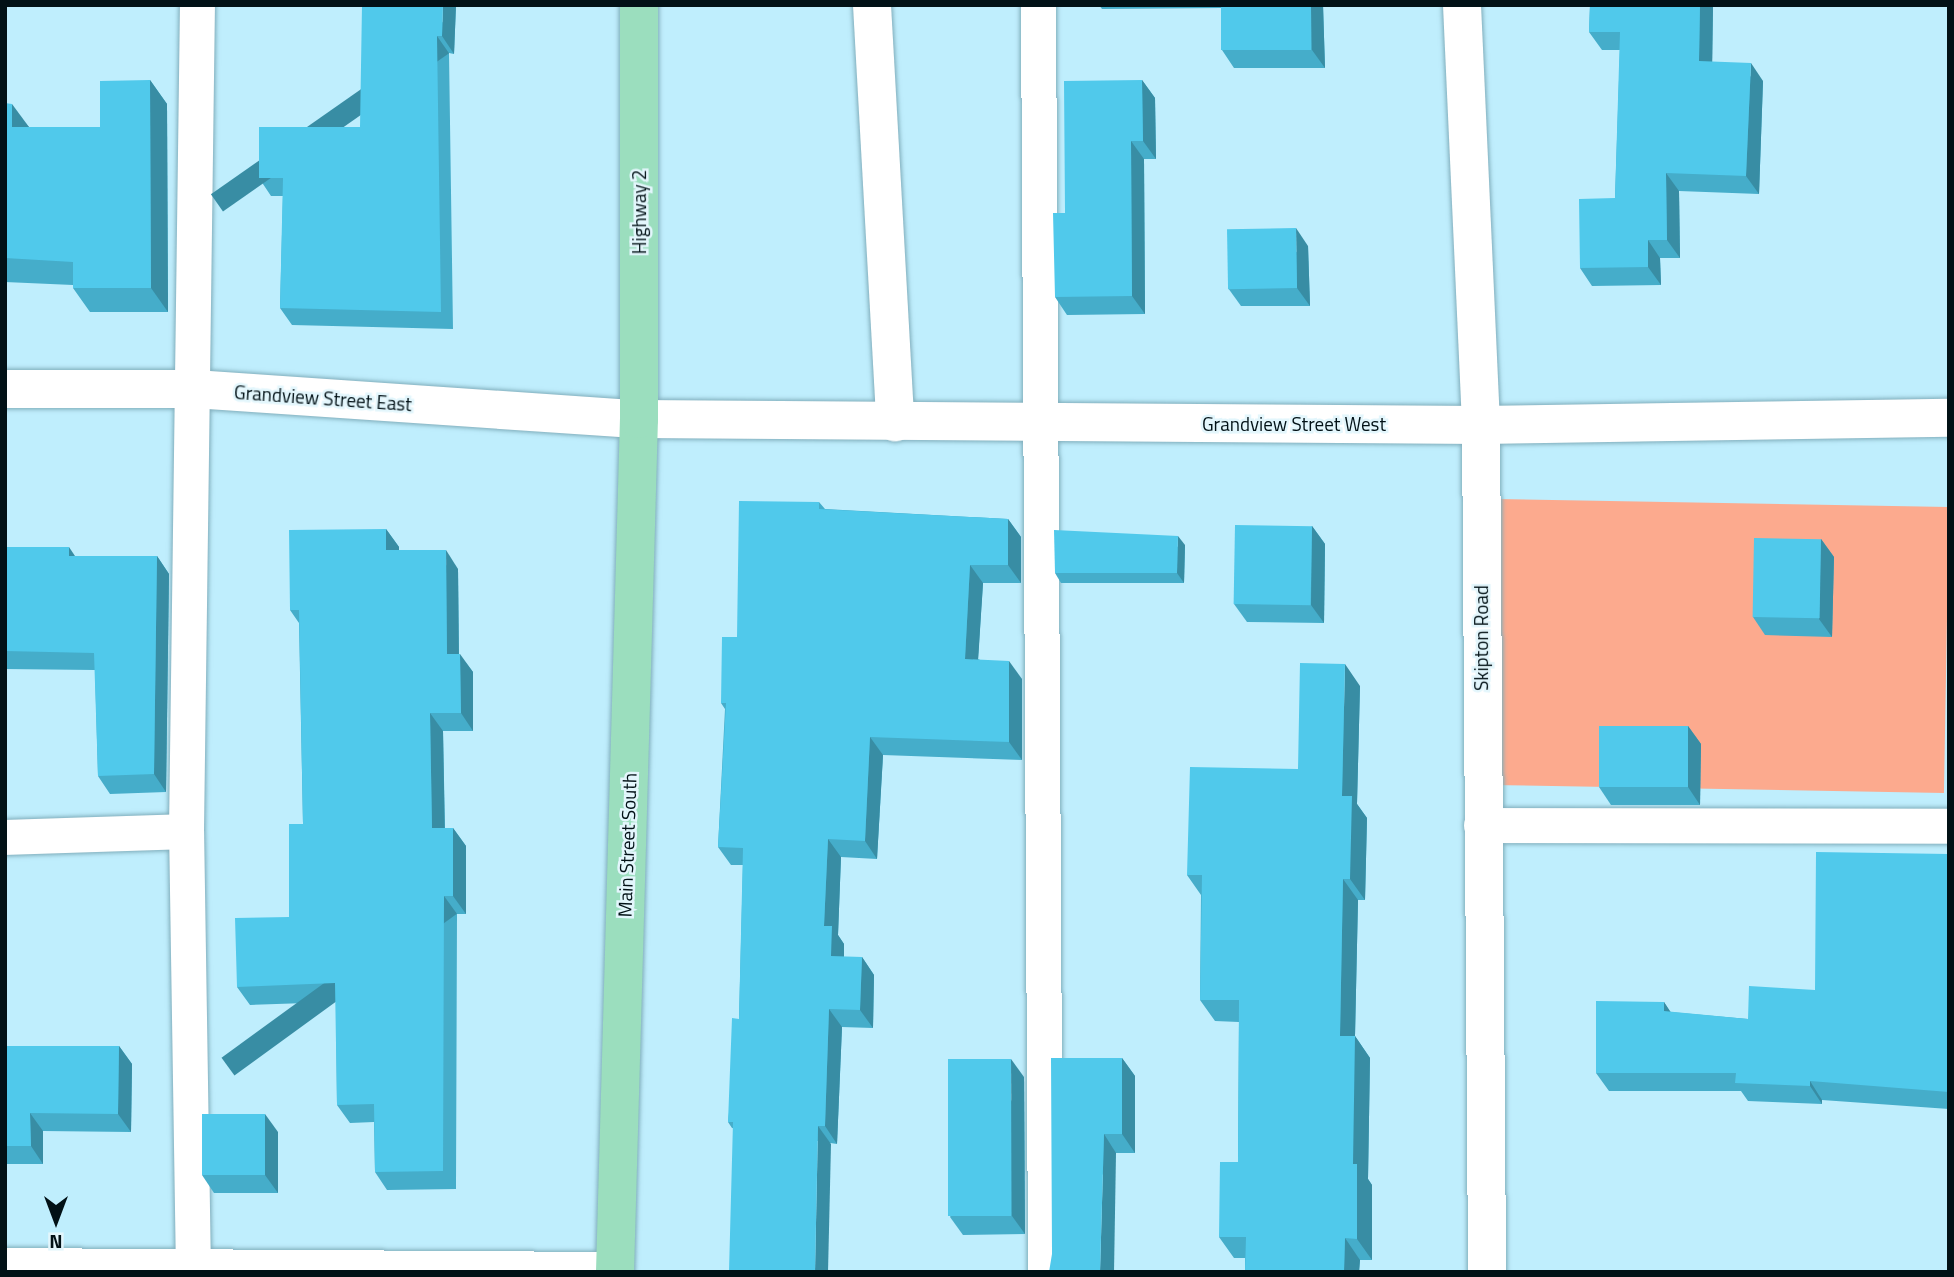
<!DOCTYPE html>
<html>
<head>
<meta charset="utf-8">
<style>
  body { margin:0 }
  #map { position:relative; width:1954px; height:1277px; overflow:hidden; background:#bfeefd; font-family:"Titillium Web",sans-serif }
  div>[style] { position:absolute }
  [style*='--x'] { left:calc(var(--x)*1px); top:calc(var(--y)*1px); width:calc(var(--w)*1px); rotate:calc(var(--a)*1deg) }
  .green>* { inset:0; background:#fcaa8e; transform-origin:0 0 }
  .roads { filter:drop-shadow(0 0 2px #81aebc) drop-shadow(0 0 2px #81aebc) }
  .lane>* { height:35px; margin:-17.5px; padding:0 17.5px; transform-origin:17.5px; border-radius:17.5px; background:#fff }
  .street>* { height:38px; margin:-19px; padding:0 19px; transform-origin:19px; border-radius:19px; background:#fff }
  .primary>* { height:38px; margin:-19px; padding:0 19px; transform-origin:19px; border-radius:19px; background:#9bdebe }
  .wall>* { inset:0; background:#45adca }
  .shaded-wall>* { inset:0; background:#388da4; transform-origin:0 0 }
  .building>* { inset:0; background:#50c9eb; transform-origin:0 0 }
  span { translate:-50% -50%; white-space:nowrap; text-align:center; line-height:1.15; -webkit-text-stroke:5px #e3f6fc; paint-order:stroke }
  .street-label { font-size:19px; color:#021116 }
  .frame { position:absolute; inset:0; border:7px solid #021116; pointer-events:none }
  .north { position:absolute; left:21px; top:1186px; width:70px; height:70px; -webkit-text-stroke:5px #e3f6fc; paint-order:stroke; rotate:180deg; font-size:19px; font-weight:700; line-height:28px; text-align:center; color:#021116 }
  .north::after { content:''; display:block; margin:auto; width:24px; height:32px; background:#021116; clip-path:polygon(50% 0,100% 100%,50% 72%,0 100%) }
</style>
</head>
<body>
<div id="map">
  <div class="green">
    <div style="left:1495px;top:499px;width:454px;height:286px;rotate:1deg"></div>
  </div>
  <div class="roads">
    <div class="lane">
      <div style="--x:1038;--y:5;--w:1267;--a:89.68"></div>
      <div style="--x:1481;--y:825;--w:468;--a:0.1"></div>
      <div style="--x:5;--y:837;--w:181;--a:-1.9"></div>
      <div style="--x:193;--y:1272;--w:441;--a:-90.9"></div>
      <div style="--x:186;--y:831;--w:826;--a:-89.24"></div>
    </div>
    <div class="street">
      <div style="--x:872;--y:5;--w:418;--a:86.8"></div>
      <div style="--x:1462;--y:5;--w:420;--a:87.4"></div>
      <div style="--x:1481;--y:425;--w:847;--a:89.59"></div>
      <div style="--x:5;--y:389;--w:189;--a:0"></div>
      <div style="--x:194;--y:389;--w:446;--a:3.9"></div>
      <div style="--x:639;--y:419;--w:842;--a:0.41"></div>
      <div style="--x:1481;--y:425;--w:468;--a:-0.9"></div>
      <div style="--x:5;--y:1267;--w:610;--a:0.38"></div>
    </div>
    <div class="primary">
      <div style="--x:615;--y:1272;--w:853;--a:-88.39"></div>
      <div style="--x:639;--y:419;--w:414;--a:-90"></div>
    </div>
  </div>
  <div class="wall">
    <div style="clip-path:polygon(456px 5px,454px 54px,449px 53px,453px 329px,292px 325px,280px 308px,283px 196px,271px 196px,259px 178px,360px 127px)"></div>
    <div style="clip-path:polygon(1099px 5px,1323px 5px,1325px 68px,1234px 68px,1222px 50px,1221px 8px,1102px 9px)"></div>
    <div style="clip-path:polygon(1590px 5px,1713px 5px,1712px 62px,1763px 81px,1759px 194px,1679px 191px,1680px 258px,1660px 258px,1661px 285px,1592px 286px,1580px 268px,1615px 198px,1620px 50px,1602px 50px,1589px 32px)"></div>
    <div style="clip-path:polygon(150px 80px,167px 104px,168px 312px,90px 312px,73px 288px,73px 285px,5px 282px,5px 103px,29px 127px,100px 127px)"></div>
    <div style="clip-path:polygon(1142px 80px,1155px 98px,1156px 159px,1144px 159px,1145px 314px,1067px 315px,1055px 297px,1065px 213px)"></div>
    <div style="clip-path:polygon(1308px 246px,1310px 306px,1241px 306px,1228px 288px)"></div>
    <div style="clip-path:polygon(819px 502px,825px 509px,1008px 519px,1021px 537px,1021px 583px,983px 583px,978px 659px,1022px 679px,1022px 760px,883px 755px,877px 859px,841px 857px,838px 935px,844px 944px,844px 957px,862px 957px,874px 975px,873px 1028px,842px 1027px,837px 1144px,732px 1128px,728px 1122px,739px 1019px,743px 865px,731px 865px,718px 847px,725px 709px,721px 703px)"></div>
    <div style="clip-path:polygon(1312px 526px,1325px 544px,1324px 623px,1247px 622px,1234px 604px)"></div>
    <div style="clip-path:polygon(386px 529px,399px 547px,399px 550px,458px 569px,459px 654px,473px 672px,473px 731px,443px 731px,445px 828px,453px 828px,466px 846px,466px 914px,457px 914px,456px 1189px,387px 1190px,375px 1172px,374px 1122px,350px 1123px,337px 1105px,336px 1002px,250px 1005px,237px 987px,289px 917px,303px 824px,299px 623px,290px 610px)"></div>
    <div style="clip-path:polygon(1821px 539px,1834px 557px,1832px 637px,1765px 635px,1753px 617px)"></div>
    <div style="clip-path:polygon(1185px 545px,1184px 583px,1061px 583px,1055px 573px)"></div>
    <div style="clip-path:polygon(6px 547px,75px 556px,157px 556px,169px 574px,166px 792px,110px 794px,98px 776px,95px 670px,5px 669px)"></div>
    <div style="clip-path:polygon(1360px 686px,1357px 804px,1367px 818px,1365px 900px,1358px 900px,1355px 1036px,1370px 1058px,1368px 1179px,1372px 1185px,1372px 1260px,1360px 1260px,1359px 1272px,1245px 1272px,1245px 1258px,1234px 1258px,1219px 1237px,1238px 1162px,1239px 1022px,1215px 1021px,1200px 1000px,1201px 895px,1187px 875px,1298px 769px)"></div>
    <div style="clip-path:polygon(1688px 726px,1701px 744px,1700px 805px,1611px 805px,1599px 787px)"></div>
    <div style="clip-path:polygon(1949px 854px,1949px 1109px,1822px 1100px,1822px 1104px,1748px 1101px,1741px 1091px,1609px 1091px,1596px 1073px,1664px 1002px,1670px 1012px,1748px 1019px,1815px 990px)"></div>
    <div style="clip-path:polygon(5px 1046px,119px 1046px,132px 1064px,131px 1132px,43px 1131px,43px 1164px,5px 1164px)"></div>
    <div style="clip-path:polygon(1122px 1058px,1135px 1076px,1135px 1153px,1116px 1153px,1052px 1254px)"></div>
    <div style="clip-path:polygon(1024px 1077px,1025px 1234px,963px 1235px,950px 1217px)"></div>
    <div style="clip-path:polygon(278px 1132px,278px 1193px,214px 1193px,202px 1175px)"></div>
  </div>
  <div class="shaded-wall">
    <div style="clip-path:polygon(443px 5px,456px 5px,454px 54px,442px 36px)"></div>
    <div style="clip-path:polygon(1311px 5px,1323px 5px,1325px 68px,1312px 50px)"></div>
    <div style="clip-path:polygon(1700px 5px,1713px 5px,1712px 80px,1699px 61px)"></div>
    <div style="left:437px;top:36px;width:21px;height:276px;rotate:55deg"></div>
    <div style="clip-path:polygon(1751px 63px,1763px 81px,1759px 194px,1746px 176px)"></div>
    <div style="clip-path:polygon(150px 80px,167px 104px,168px 312px,151px 288px)"></div>
    <div style="clip-path:polygon(1142px 80px,1155px 98px,1156px 159px,1143px 141px)"></div>
    <div style="clip-path:polygon(12px 104px,29px 127px,12px 127px)"></div>
    <div style="clip-path:polygon(1131px 141px,1144px 159px,1145px 314px,1132px 296px)"></div>
    <div style="clip-path:polygon(1666px 173px,1679px 191px,1680px 258px,1667px 240px)"></div>
    <div style="clip-path:polygon(1296px 228px,1308px 246px,1310px 306px,1297px 288px)"></div>
    <div style="clip-path:polygon(1648px 240px,1660px 258px,1661px 285px,1648px 267px)"></div>
    <div style="clip-path:polygon(1008px 519px,1021px 537px,1021px 583px,1008px 565px)"></div>
    <div style="clip-path:polygon(1312px 526px,1325px 544px,1324px 623px,1311px 605px)"></div>
    <div style="clip-path:polygon(386px 529px,399px 547px,399px 569px,386px 550px)"></div>
    <div style="clip-path:polygon(1178px 536px,1185px 545px,1184px 583px,1177px 573px)"></div>
    <div style="clip-path:polygon(1821px 539px,1834px 557px,1832px 637px,1819px 619px)"></div>
    <div style="clip-path:polygon(69px 547px,81px 565px,69px 556px)"></div>
    <div style="clip-path:polygon(446px 550px,458px 569px,459px 672px,447px 654px)"></div>
    <div style="clip-path:polygon(157px 556px,169px 574px,166px 792px,154px 774px)"></div>
    <div style="clip-path:polygon(970px 565px,983px 583px,977px 677px,965px 659px)"></div>
    <div style="clip-path:polygon(460px 654px,473px 672px,473px 731px,461px 713px)"></div>
    <div style="clip-path:polygon(1009px 661px,1022px 679px,1022px 760px,1009px 742px)"></div>
    <div style="clip-path:polygon(1345px 664px,1360px 686px,1357px 804px,1367px 818px,1365px 900px,1350px 879px,1342px 796px)"></div>
    <div style="clip-path:polygon(430px 713px,443px 731px,445px 846px,432px 828px)"></div>
    <div style="clip-path:polygon(1688px 726px,1701px 744px,1700px 805px,1688px 787px)"></div>
    <div style="clip-path:polygon(870px 737px,883px 755px,877px 859px,865px 841px)"></div>
    <div style="clip-path:polygon(453px 828px,466px 846px,466px 914px,453px 896px)"></div>
    <div style="clip-path:polygon(828px 839px,841px 857px,838px 935px,844px 944px,844px 974px,831px 956px,824px 926px)"></div>
    <div style="clip-path:polygon(1343px 879px,1358px 900px,1355px 1036px,1370px 1058px,1368px 1179px,1372px 1185px,1372px 1260px,1357px 1239px,1353px 1164px,1340px 1036px)"></div>
    <div style="left:444px;top:896px;width:22px;height:275px;rotate:54deg"></div>
    <div style="clip-path:polygon(862px 957px,874px 975px,873px 1028px,860px 1010px)"></div>
    <div style="clip-path:polygon(1664px 1002px,1676px 1020px,1664px 1011px)"></div>
    <div style="clip-path:polygon(829px 1009px,842px 1027px,837px 1144px,825px 1126px)"></div>
    <div style="clip-path:polygon(119px 1046px,132px 1064px,131px 1132px,118px 1114px)"></div>
    <div style="clip-path:polygon(1122px 1058px,1135px 1076px,1135px 1153px,1122px 1134px)"></div>
    <div style="clip-path:polygon(1011px 1059px,1024px 1077px,1025px 1234px,1012px 1216px)"></div>
    <div style="clip-path:polygon(1810px 1081px,1822px 1100px,1822px 1104px,1810px 1086px)"></div>
    <div style="clip-path:polygon(30px 1113px,43px 1131px,43px 1164px,31px 1146px)"></div>
    <div style="clip-path:polygon(265px 1114px,278px 1132px,278px 1193px,265px 1175px)"></div>
    <div style="clip-path:polygon(818px 1126px,831px 1144px,828px 1272px,815px 1272px)"></div>
    <div style="clip-path:polygon(1104px 1134px,1116px 1153px,1114px 1272px,1100px 1272px)"></div>
    <div style="clip-path:polygon(1345px 1238px,1360px 1260px,1359px 1272px,1344px 1272px)"></div>
  </div>
  <div class="building">
    <div style="clip-path:polygon(362px 5px,443px 5px,442px 36px,437px 36px,441px 312px,280px 308px,283px 178px,259px 178px,259px 127px,360px 127px)"></div>
    <div style="left:1221px;top:5px;width:90px;height:45px"></div>
    <div style="clip-path:polygon(1590px 5px,1700px 5px,1699px 61px,1751px 63px,1746px 176px,1666px 173px,1667px 240px,1648px 240px,1648px 267px,1580px 268px,1579px 199px,1615px 198px,1620px 32px,1589px 32px)"></div>
    <div style="clip-path:polygon(150px 80px,151px 288px,73px 288px,73px 262px,5px 258px,5px 103px,12px 104px,12px 127px,100px 127px,100px 81px)"></div>
    <div style="clip-path:polygon(1142px 80px,1143px 141px,1131px 141px,1132px 296px,1055px 297px,1053px 213px,1065px 213px,1064px 81px)"></div>
    <div style="left:1296px;top:228px;width:60px;height:69px;rotate:89deg"></div>
    <div style="clip-path:polygon(739px 501px,819px 502px,819px 509px,1008px 519px,1008px 565px,970px 565px,965px 659px,1009px 661px,1009px 742px,870px 737px,865px 841px,828px 839px,824px 926px,832px 926px,831px 956px,862px 957px,860px 1010px,829px 1009px,825px 1126px,818px 1126px,815px 1272px,729px 1272px,733px 1122px,728px 1122px,732px 1018px,739px 1019px,743px 848px,718px 847px,726px 703px,721px 703px,722px 637px,737px 637px)"></div>
    <div style="left:1235px;top:525px;width:77px;height:79px;rotate:1deg"></div>
    <div style="clip-path:polygon(386px 529px,386px 550px,446px 550px,447px 654px,460px 654px,461px 713px,430px 713px,432px 828px,453px 828px,453px 896px,444px 896px,443px 1171px,375px 1172px,374px 1104px,337px 1105px,335px 983px,237px 987px,235px 918px,289px 917px,289px 824px,303px 824px,299px 610px,290px 610px,289px 530px)"></div>
    <div style="clip-path:polygon(1054px 530px,1178px 536px,1177px 573px,1055px 573px)"></div>
    <div style="left:1754px;top:538px;width:67px;height:79px;rotate:1deg"></div>
    <div style="clip-path:polygon(6px 547px,69px 547px,69px 556px,157px 556px,154px 774px,98px 776px,94px 653px,5px 651px)"></div>
    <div style="clip-path:polygon(1300px 663px,1345px 664px,1342px 796px,1352px 796px,1350px 879px,1343px 879px,1340px 1036px,1355px 1036px,1353px 1164px,1357px 1164px,1357px 1239px,1345px 1238px,1344px 1272px,1245px 1272px,1246px 1237px,1219px 1237px,1220px 1162px,1238px 1162px,1239px 1000px,1200px 1000px,1202px 875px,1187px 875px,1190px 767px,1298px 769px)"></div>
    <div style="left:1599px;top:726px;width:89px;height:61px"></div>
    <div style="clip-path:polygon(1816px 852px,1949px 854px,1949px 1092px,1810px 1081px,1810px 1086px,1735px 1083px,1736px 1073px,1596px 1073px,1596px 1001px,1664px 1002px,1664px 1011px,1748px 1019px,1749px 986px,1815px 990px)"></div>
    <div style="clip-path:polygon(5px 1046px,119px 1046px,118px 1114px,30px 1113px,31px 1146px,5px 1146px)"></div>
    <div style="clip-path:polygon(1051px 1058px,1122px 1058px,1122px 1134px,1104px 1134px,1100px 1272px,1049px 1272px,1052px 1254px)"></div>
    <div style="left:1011px;top:1059px;width:157px;height:63px;rotate:90deg"></div>
    <div style="left:202px;top:1114px;width:63px;height:61px"></div>
  </div>
  <div class="street-label">
    <span style="left:639px;top:212px;rotate:-90deg">Highway 2</span>
    <span style="left:323px;top:398px;rotate:4deg">Grandview Street East</span>
    <span style="left:1294px;top:424px">Grandview Street West</span>
    <span style="left:1481px;top:638px;rotate:-90deg">Skipton Road</span>
    <span style="left:627px;top:845px;rotate:-88deg">Main Street South</span>
  </div>
  <div class="frame"></div>
  <div class="north">N</div>
</div>
</body>
</html>
